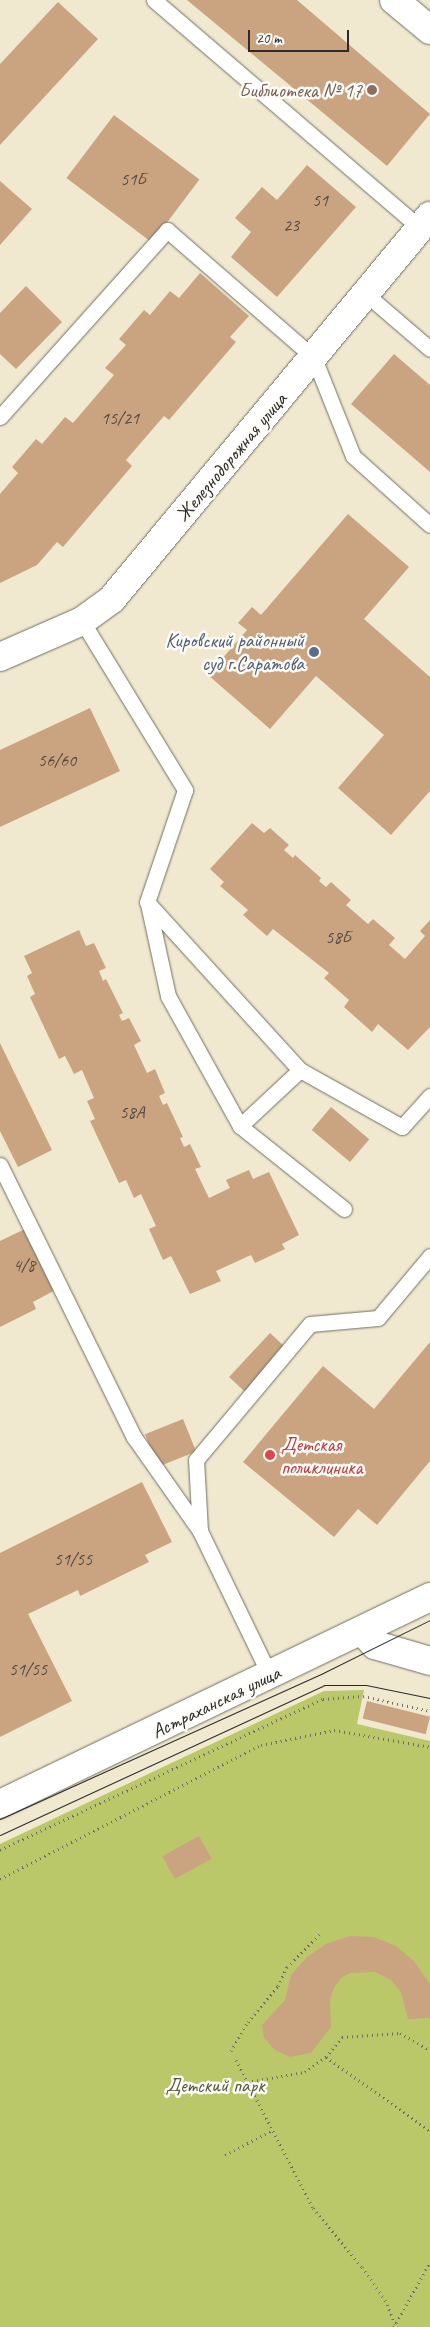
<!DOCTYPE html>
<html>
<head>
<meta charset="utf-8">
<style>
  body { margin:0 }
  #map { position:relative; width:430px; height:2327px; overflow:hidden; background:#f0e9cf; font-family:Caveat,sans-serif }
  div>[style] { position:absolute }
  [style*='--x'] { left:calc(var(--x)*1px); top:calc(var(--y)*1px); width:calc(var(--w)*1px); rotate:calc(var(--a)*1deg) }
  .green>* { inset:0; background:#bbc86a }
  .building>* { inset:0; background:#caa480; transform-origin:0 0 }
  .path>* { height:3px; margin-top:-1.5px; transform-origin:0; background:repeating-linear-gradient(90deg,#706e64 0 1px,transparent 0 5px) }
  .roads { filter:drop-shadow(0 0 1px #706e64) drop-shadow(0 0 1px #706e64) }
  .lane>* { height:15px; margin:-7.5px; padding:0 7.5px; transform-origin:7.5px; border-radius:7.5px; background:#fff }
  .street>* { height:28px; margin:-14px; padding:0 14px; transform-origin:14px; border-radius:14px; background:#fff }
  .secondary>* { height:28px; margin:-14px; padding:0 14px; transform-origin:14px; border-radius:14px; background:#fff }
  .tram>* { height:1px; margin:-0.5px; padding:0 0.5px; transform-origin:0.5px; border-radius:0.5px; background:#2b2b2b }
  .dots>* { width:14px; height:14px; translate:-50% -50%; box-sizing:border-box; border:2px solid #fdfcf7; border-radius:50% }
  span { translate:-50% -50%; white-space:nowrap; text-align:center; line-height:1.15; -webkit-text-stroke:5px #fdfcf7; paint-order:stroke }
  .number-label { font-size:18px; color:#534940 }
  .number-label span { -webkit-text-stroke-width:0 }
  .education-label { font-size:20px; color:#785e54 }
  .right { translate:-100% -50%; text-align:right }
  .street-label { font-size:20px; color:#2b2b2b }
  .service-label { font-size:20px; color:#4e5e75 }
  .health-label { font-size:20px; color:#be3a42 }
  .left { translate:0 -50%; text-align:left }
  .park-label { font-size:20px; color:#565a3e }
  .scale { position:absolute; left:248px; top:30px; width:101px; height:22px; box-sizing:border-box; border:2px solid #2b2b2b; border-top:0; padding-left:6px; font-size:15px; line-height:18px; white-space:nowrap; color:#2b2b2b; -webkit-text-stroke:4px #fdfcf7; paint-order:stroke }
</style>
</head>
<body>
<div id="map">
  <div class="green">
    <div style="clip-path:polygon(364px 1690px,357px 1724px,430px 1741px,430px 2327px,0 2327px,0 1844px,324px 1691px)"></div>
  </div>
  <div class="building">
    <div style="clip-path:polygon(187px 0,297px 0,430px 114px,387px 166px)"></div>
    <div style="clip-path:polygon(58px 2px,98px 39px,0 145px,0 64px)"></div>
    <div style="left:114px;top:115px;width:107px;height:79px;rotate:37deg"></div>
    <div style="clip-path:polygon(307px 165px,356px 207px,277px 297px,231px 257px,251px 232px,235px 218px,262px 187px,277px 200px)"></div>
    <div style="clip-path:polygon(0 181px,32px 209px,0 245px)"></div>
    <div style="clip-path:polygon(200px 273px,249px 316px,230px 337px,236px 342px,169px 420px,164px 416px,126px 460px,132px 466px,63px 547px,57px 542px,37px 565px,0 583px,0 494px,18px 473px,12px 467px,36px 439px,42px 444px,65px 417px,73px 423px,114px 375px,105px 368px,126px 345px,119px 339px,144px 310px,150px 315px,170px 291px,179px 298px)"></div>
    <div style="clip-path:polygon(26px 286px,62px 322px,16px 369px,0 354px,0 313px)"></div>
    <div style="clip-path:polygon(394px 354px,430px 385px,430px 472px,351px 404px)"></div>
    <div style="clip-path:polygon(348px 514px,409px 567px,364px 619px,430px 677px,430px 791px,391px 835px,338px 788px,384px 735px,316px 676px,270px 729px,208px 675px,247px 630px,238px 623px,252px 607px,261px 615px)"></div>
    <div style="clip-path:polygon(90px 708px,120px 771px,0 827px,0 750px)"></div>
    <div style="clip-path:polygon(252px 823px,264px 833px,270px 828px,289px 845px,284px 850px,293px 858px,295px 855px,321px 878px,319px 881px,326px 887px,331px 882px,351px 900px,346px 905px,368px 924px,373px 919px,395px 938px,389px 945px,405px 959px,425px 936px,420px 931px,430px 920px,430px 1027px,408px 1050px,378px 1024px,372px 1032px,344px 1007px,349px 1000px,324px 978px,329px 973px,273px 929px,267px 936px,243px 915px,248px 910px,220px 886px,224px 882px,210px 869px)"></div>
    <div style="clip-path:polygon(79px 930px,86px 946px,94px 943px,106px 968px,99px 971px,103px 981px,106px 979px,123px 1013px,119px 1015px,122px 1021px,129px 1018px,141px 1041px,134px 1045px,147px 1073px,155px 1069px,165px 1093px,159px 1096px,163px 1105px,167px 1103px,183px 1137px,180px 1138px,184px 1147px,190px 1144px,201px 1167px,195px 1169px,209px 1198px,230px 1188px,226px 1180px,249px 1170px,253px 1179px,269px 1172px,299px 1235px,282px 1244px,285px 1249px,255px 1263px,251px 1255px,216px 1271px,221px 1281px,190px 1294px,171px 1256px,163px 1260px,149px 1229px,156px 1226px,141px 1194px,134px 1198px,126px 1180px,119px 1183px,90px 1121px,95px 1119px,87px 1101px,94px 1098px,82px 1070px,74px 1074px,65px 1056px,59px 1059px,30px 997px,35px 994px,27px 976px,32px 973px,24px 956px)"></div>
    <div style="clip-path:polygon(0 1043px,52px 1150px,18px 1167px,0 1131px)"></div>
    <div style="left:331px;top:1107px;width:50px;height:30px;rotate:40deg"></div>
    <div style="clip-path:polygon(29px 1227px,59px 1288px,33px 1302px,36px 1309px,0 1327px,0 1241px)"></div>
    <div style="left:270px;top:1333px;width:25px;height:60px;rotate:43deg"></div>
    <div style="clip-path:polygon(430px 1342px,430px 1461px,377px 1525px,358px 1509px,334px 1537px,243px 1462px,323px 1366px,374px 1409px)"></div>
    <div style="left:183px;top:1419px;width:35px;height:41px;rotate:68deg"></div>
    <div style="clip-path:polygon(142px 1482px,172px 1542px,145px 1555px,149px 1562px,80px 1596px,78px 1590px,28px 1614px,72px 1701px,0 1737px,0 1553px)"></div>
    <div style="left:367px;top:1701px;width:65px;height:18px;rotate:14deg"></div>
    <div style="left:199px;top:1836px;width:26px;height:42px;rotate:61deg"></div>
    <div style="clip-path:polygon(350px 1936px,374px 1937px,396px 1946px,414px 1961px,430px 1984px,430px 2018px,408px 2019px,401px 1992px,391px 1980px,375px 1972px,350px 1973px,341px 1978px,334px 1988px,330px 1999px,331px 2027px,311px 2053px,290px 2057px,275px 2050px,264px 2038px,262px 2025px,285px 2000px,291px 1975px,307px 1957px,326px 1944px)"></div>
  </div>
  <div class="path">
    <div style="--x:0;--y:1850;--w:357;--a:-25.1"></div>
    <div style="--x:323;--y:1699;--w:40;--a:-4.3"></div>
    <div style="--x:363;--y:1696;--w:69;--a:12.6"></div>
    <div style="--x:0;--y:1879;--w:293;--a:-27.2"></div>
    <div style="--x:261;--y:1745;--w:75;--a:-11.6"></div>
    <div style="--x:334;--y:1730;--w:97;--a:10"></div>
    <div style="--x:231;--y:2051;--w:34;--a:-60"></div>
    <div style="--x:248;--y:2022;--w:47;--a:-50.2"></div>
    <div style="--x:278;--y:1986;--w:21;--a:-65"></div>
    <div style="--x:287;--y:1967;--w:48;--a:-45"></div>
    <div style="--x:326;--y:2057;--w:128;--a:35.4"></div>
    <div style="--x:236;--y:2060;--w:167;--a:62.5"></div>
    <div style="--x:313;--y:2208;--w:77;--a:50.3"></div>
    <div style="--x:362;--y:2267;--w:40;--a:55.1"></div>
    <div style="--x:385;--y:2300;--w:26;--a:67"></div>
    <div style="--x:247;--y:2082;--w:59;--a:-9.8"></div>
    <div style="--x:305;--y:2072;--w:26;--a:-36"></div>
    <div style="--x:326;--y:2057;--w:26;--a:-51"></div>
    <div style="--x:342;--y:2037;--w:58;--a:-3.9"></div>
    <div style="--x:400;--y:2033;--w:34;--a:30"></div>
    <div style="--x:225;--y:2155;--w:52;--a:-27.6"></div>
    <div style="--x:394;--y:2327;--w:74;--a:-61"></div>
  </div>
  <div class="roads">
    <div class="lane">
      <div style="--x:154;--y:0;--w:350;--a:40.6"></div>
      <div style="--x:366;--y:294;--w:84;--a:40.7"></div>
      <div style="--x:0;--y:417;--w:251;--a:-48.2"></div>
      <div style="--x:167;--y:230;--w:195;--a:41"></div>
      <div style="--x:314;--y:358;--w:105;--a:68.3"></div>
      <div style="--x:353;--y:456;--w:103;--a:41.9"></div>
      <div style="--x:82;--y:621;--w:198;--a:58.6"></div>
      <div style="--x:185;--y:790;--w:118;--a:108.7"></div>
      <div style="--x:147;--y:902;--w:227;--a:47.7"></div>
      <div style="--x:300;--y:1070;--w:117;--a:29.2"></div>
      <div style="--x:402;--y:1127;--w:42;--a:-47.9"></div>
      <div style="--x:148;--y:904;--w:94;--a:77.7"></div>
      <div style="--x:168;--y:996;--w:149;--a:61"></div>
      <div style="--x:240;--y:1126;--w:133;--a:38.6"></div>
      <div style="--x:240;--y:1126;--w:82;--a:-43"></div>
      <div style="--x:0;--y:1165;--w:303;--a:63.8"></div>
      <div style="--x:134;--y:1437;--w:115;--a:54.9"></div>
      <div style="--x:200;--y:1531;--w:161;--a:64.2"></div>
      <div style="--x:200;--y:1531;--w:71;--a:-93.2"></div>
      <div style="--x:196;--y:1460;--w:177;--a:-50"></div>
      <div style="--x:310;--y:1324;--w:68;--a:-5"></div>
      <div style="--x:378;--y:1318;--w:81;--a:-50"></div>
    </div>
    <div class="street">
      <div style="--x:394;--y:0;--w:47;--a:39.8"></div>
      <div style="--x:0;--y:657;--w:90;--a:-23.7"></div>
      <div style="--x:82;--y:621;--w:37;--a:-36"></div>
      <div style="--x:112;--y:599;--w:498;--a:-50.3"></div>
    </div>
    <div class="secondary">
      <div style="--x:363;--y:1632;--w:18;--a:47"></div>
      <div style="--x:375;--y:1645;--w:57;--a:16.2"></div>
      <div style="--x:0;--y:1804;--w:477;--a:-25.7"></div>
    </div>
  </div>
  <div class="tram">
    <div style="--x:0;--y:1819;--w:354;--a:-24.3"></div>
    <div style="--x:323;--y:1673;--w:119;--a:-26.4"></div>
    <div style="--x:0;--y:1835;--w:357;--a:-24.8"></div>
    <div style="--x:324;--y:1685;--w:42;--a:0"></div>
    <div style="--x:366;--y:1685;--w:65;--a:11.5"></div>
  </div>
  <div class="dots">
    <div style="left:372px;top:90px;background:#8d6e63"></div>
    <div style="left:314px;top:652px;background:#5c6f8a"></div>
    <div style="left:270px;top:1455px;background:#e0444e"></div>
  </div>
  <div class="number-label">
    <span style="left:133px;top:179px">51Б</span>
    <span style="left:320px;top:200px">51</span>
    <span style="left:291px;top:225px">23</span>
    <span style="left:120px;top:418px">15/21</span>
    <span style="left:57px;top:760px">56/60</span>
    <span style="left:338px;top:937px">58Б</span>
    <span style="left:132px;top:1112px">58А</span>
    <span style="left:24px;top:1265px">4/8</span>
    <span style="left:73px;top:1559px">51/55</span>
    <span style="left:28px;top:1669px">51/55</span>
  </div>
  <div class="education-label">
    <span class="right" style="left:362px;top:90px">Библиотека № 17</span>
  </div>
  <div class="street-label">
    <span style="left:231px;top:457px;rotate:-50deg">Железнодорожная улица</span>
    <span style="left:216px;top:1702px;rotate:-26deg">Астраханская улица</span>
  </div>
  <div class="service-label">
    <span class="right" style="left:304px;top:652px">Кировский районный<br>суд г.Саратова</span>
  </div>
  <div class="health-label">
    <span class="left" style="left:281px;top:1456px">Детская<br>поликлиника</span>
  </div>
  <div class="park-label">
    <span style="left:215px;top:2085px">Детский парк</span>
  </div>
  <div class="scale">20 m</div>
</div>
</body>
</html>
